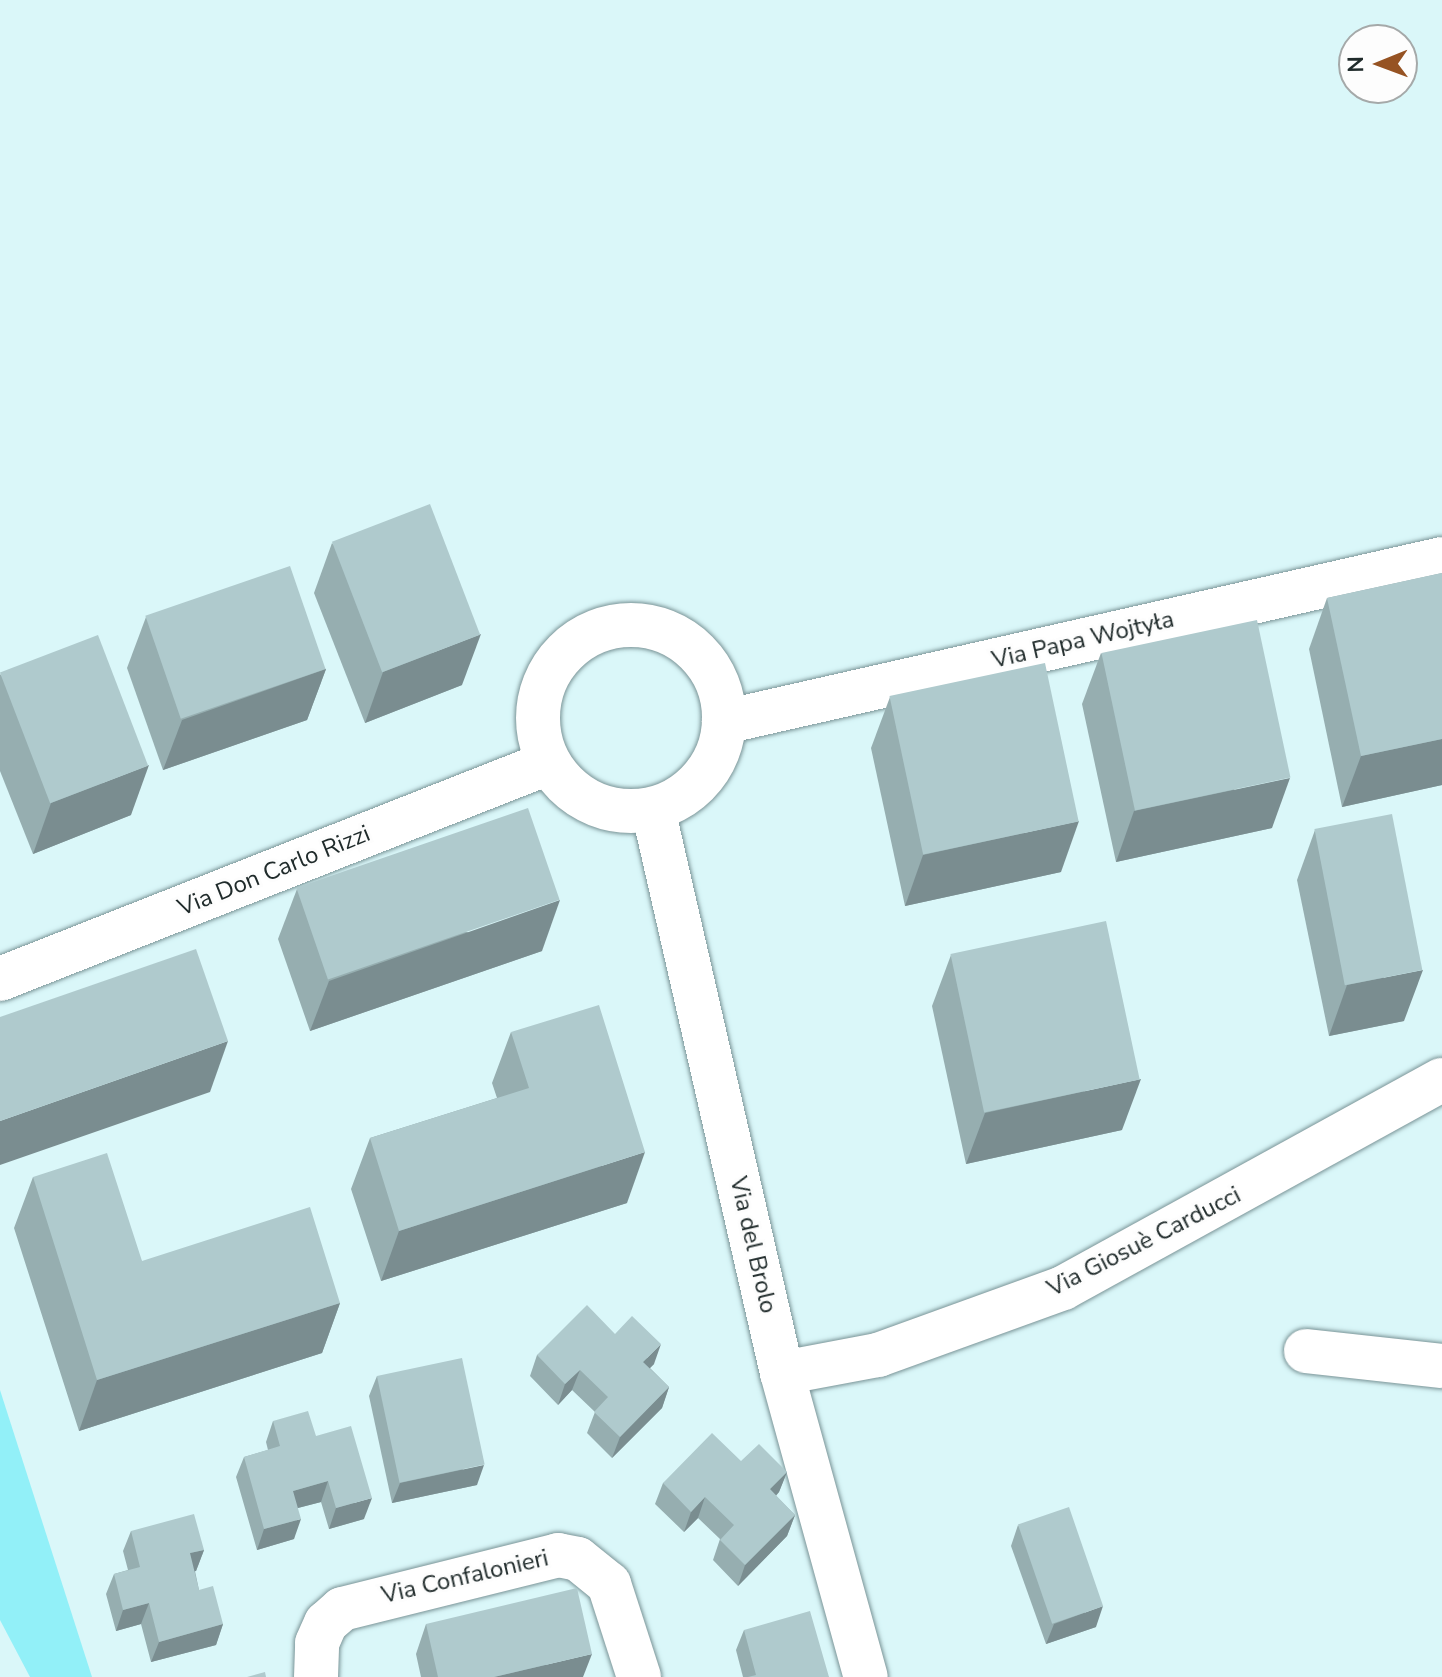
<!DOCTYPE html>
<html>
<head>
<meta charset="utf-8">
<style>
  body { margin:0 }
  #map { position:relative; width:1442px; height:1677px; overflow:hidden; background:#daf7f9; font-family:"Nunito Sans",sans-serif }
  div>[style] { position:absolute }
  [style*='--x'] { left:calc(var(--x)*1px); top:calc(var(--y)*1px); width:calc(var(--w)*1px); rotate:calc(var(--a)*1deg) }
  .green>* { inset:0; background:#92f0f8 }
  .roads { filter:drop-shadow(0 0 2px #7a9497) drop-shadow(0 0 2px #7a9497) }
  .minor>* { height:44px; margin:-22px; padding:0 22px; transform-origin:22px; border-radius:22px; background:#fff }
  .minor>.ring { margin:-22px; padding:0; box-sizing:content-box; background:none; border:44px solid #fff; border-radius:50% }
  .wall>* { inset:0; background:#96aeb0 }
  .shaded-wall>* { inset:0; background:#7a8d90 }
  .building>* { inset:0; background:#afcacd; transform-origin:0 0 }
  span { translate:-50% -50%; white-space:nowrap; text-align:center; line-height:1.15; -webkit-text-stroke:6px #fdfdfd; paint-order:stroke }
  .street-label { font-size:24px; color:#202b2b }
  .north { position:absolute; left:1338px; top:24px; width:80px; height:80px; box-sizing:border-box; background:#fdfdfd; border:2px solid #a5a9a9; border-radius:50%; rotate:269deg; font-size:22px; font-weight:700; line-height:32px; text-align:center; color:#202b2b }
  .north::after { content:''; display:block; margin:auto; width:28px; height:36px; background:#965323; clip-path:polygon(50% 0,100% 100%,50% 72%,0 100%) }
</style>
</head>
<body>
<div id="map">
  <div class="green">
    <div style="clip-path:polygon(0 1390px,92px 1677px,30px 1677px,0 1620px)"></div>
  </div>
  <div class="roads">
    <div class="minor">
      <div class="ring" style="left:538px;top:625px;width:142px;height:142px"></div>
      <div style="--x:724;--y:722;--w:736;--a:-12.79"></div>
      <div style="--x:653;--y:809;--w:579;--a:77.12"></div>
      <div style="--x:782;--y:1373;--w:315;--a:74.6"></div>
      <div style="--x:0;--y:979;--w:589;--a:-21.51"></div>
      <div style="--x:1306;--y:1351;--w:137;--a:6.3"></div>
      <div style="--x:782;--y:1373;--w:98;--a:-10.6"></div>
      <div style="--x:878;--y:1355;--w:197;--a:-19.9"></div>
      <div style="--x:1063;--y:1288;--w:432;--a:-28.8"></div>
      <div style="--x:316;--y:1677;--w:34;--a:-88"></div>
      <div style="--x:317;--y:1643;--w:22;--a:-66"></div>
      <div style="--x:326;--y:1623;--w:21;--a:-41"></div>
      <div style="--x:342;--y:1609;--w:223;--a:-14"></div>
      <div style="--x:558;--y:1555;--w:20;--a:11"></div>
      <div style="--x:578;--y:1559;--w:40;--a:39"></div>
      <div style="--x:609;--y:1584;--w:98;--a:72.1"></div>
    </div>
  </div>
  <div class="wall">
    <div style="clip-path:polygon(332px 543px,462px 685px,365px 723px,314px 593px)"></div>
    <div style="clip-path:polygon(1442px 573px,1442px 785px,1342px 807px,1309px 649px,1327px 598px)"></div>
    <div style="clip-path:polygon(146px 617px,326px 669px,307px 720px,163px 770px,127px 668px)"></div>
    <div style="clip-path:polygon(1101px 653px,1272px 828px,1116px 862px,1082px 704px)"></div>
    <div style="clip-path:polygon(0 674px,131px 815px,33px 854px,0 771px)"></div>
    <div style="clip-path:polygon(890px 697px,1061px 872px,905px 906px,871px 748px)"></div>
    <div style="clip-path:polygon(1315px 830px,1404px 1021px,1329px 1036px,1297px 880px)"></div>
    <div style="clip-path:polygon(297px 889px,542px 951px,310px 1031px,278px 939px)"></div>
    <div style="clip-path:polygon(951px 955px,1122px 1130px,966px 1164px,932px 1006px)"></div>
    <div style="clip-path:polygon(511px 1032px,627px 1203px,381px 1281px,351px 1189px,370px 1138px,497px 1098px,492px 1083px)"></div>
    <div style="clip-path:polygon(33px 1177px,142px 1261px,340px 1303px,322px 1353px,79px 1431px,14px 1228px)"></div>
    <div style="clip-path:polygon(615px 1334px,654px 1364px,650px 1368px,669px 1387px,662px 1408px,612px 1458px,587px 1433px,595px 1412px,572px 1390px,558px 1405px,530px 1376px,537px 1355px)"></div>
    <div style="clip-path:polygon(377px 1376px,477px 1485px,392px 1503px,369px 1396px)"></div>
    <div style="clip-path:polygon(273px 1421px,316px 1436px,364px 1519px,329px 1529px,321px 1502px,298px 1508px,294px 1539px,257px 1550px,236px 1477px,244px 1457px,268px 1450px,266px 1442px)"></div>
    <div style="clip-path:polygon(741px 1461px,787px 1472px,779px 1492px,776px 1496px,795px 1515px,787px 1536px,738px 1586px,713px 1560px,720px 1539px,698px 1518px,684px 1532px,655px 1504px,663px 1483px)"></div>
    <div style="clip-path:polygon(1018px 1525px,1096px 1627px,1046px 1644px,1011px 1546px)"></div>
    <div style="clip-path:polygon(131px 1531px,204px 1550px,196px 1571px,195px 1571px,199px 1590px,223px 1624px,216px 1645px,151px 1662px,141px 1624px,116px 1631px,106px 1594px,114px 1574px,128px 1570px,123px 1551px)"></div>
    <div style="clip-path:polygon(426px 1624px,583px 1677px,421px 1677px,416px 1654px)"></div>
    <div style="clip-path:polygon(744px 1630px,829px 1677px,743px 1677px,736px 1650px)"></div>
  </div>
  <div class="shaded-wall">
    <div style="clip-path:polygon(481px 634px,462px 685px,365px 723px,383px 672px)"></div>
    <div style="clip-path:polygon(326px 669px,307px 720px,163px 770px,182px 720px)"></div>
    <div style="clip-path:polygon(1442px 739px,1442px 785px,1342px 807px,1361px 756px)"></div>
    <div style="clip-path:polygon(149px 765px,131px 815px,33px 854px,51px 803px)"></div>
    <div style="clip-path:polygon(1290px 778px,1272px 828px,1116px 862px,1134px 811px)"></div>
    <div style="clip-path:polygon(1079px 821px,1061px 872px,905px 906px,923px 855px)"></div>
    <div style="clip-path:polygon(560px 900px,542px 951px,310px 1031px,329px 981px)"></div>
    <div style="clip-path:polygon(1423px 970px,1404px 1021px,1329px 1036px,1347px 985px)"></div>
    <div style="clip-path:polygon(228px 1041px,210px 1092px,0 1165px,0 1121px)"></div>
    <div style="clip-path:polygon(1141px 1079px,1122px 1130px,966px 1164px,985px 1113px)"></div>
    <div style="clip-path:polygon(645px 1152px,627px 1203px,381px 1281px,399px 1231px)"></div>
    <div style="clip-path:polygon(340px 1303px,322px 1353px,79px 1431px,97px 1380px)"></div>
    <div style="clip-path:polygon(661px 1344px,654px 1364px,636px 1382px,643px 1362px)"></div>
    <div style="clip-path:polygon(580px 1370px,572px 1390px,558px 1405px,565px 1384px)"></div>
    <div style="clip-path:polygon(669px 1387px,662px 1408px,612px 1458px,620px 1437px)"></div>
    <div style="clip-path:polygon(484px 1465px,477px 1485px,392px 1503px,400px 1483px)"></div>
    <div style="clip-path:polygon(787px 1472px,779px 1492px,762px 1510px,770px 1489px)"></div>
    <div style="clip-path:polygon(328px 1481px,321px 1502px,286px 1511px,293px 1491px)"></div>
    <div style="clip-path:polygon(705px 1497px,698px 1518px,684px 1532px,691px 1512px)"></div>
    <div style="clip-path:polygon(372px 1498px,364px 1519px,329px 1529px,336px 1508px)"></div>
    <div style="clip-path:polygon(795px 1515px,787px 1536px,738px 1586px,745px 1565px)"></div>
    <div style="clip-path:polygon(301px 1519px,294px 1539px,257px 1550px,264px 1529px)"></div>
    <div style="clip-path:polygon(204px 1550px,196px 1571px,183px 1574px,190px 1553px)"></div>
    <div style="clip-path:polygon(149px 1603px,141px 1624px,116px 1631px,123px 1610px)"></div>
    <div style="clip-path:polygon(1103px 1606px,1096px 1627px,1046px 1644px,1054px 1624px)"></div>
    <div style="clip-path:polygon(223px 1624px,216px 1645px,151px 1662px,159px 1642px)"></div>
    <div style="clip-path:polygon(592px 1654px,583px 1677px,494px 1677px)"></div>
  </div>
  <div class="building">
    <div style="left:430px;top:504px;width:140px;height:105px;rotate:69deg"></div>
    <div style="left:290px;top:566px;width:109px;height:153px;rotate:71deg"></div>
    <div style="clip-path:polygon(1442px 573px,1442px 739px,1361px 756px,1327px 598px)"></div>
    <div style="left:1257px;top:620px;width:161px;height:159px;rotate:78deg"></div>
    <div style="left:98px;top:635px;width:140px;height:105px;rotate:69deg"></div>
    <div style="left:1045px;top:663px;width:162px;height:159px;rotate:78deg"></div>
    <div style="left:528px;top:808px;width:97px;height:245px;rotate:71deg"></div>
    <div style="left:1392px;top:814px;width:159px;height:79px;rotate:79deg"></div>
    <div style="left:1106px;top:921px;width:162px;height:159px;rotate:78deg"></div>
    <div style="clip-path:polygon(196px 949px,228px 1041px,0 1121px,0 1017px)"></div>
    <div style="clip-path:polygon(599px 1005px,645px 1152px,399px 1231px,370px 1138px,529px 1088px,511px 1032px)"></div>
    <div style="clip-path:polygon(107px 1153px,142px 1261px,310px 1207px,340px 1303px,97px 1380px,33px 1177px)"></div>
    <div style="clip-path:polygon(587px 1305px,615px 1334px,632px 1316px,661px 1344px,643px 1362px,669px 1387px,620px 1437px,594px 1412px,608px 1397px,580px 1370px,565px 1384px,537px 1355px)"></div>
    <div style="left:462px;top:1358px;width:109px;height:87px;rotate:78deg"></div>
    <div style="clip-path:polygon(308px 1411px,316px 1436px,351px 1426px,372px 1498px,336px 1508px,328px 1481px,293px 1491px,301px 1519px,264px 1529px,244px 1457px,280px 1446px,273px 1421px)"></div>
    <div style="clip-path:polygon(712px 1433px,741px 1461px,759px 1444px,787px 1472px,770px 1489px,795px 1515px,745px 1565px,720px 1540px,734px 1525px,705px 1497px,691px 1512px,663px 1483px)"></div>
    <div style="left:1069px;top:1507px;width:105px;height:54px;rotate:71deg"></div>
    <div style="clip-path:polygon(194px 1514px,204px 1550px,190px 1553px,199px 1590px,213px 1586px,223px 1624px,159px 1642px,149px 1603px,123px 1610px,114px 1574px,140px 1567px,131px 1531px)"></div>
    <div style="clip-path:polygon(577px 1588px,592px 1654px,494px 1677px,438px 1677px,426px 1624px)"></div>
    <div style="clip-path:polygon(810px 1611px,829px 1677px,748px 1677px,756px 1675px,744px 1630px)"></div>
    <div style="clip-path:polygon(265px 1672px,266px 1677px,247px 1677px)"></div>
  </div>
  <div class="street-label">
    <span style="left:1083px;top:640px;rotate:-13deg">Via Papa Wojtyła</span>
    <span style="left:274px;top:871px;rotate:-22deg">Via Don Carlo Rizzi</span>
    <span style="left:1144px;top:1242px;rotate:-27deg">Via Giosuè Carducci</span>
    <span style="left:753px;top:1245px;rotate:77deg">Via del Brolo</span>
    <span style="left:465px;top:1577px;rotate:-13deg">Via Confalonieri</span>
  </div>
  <div class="north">N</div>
</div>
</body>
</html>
